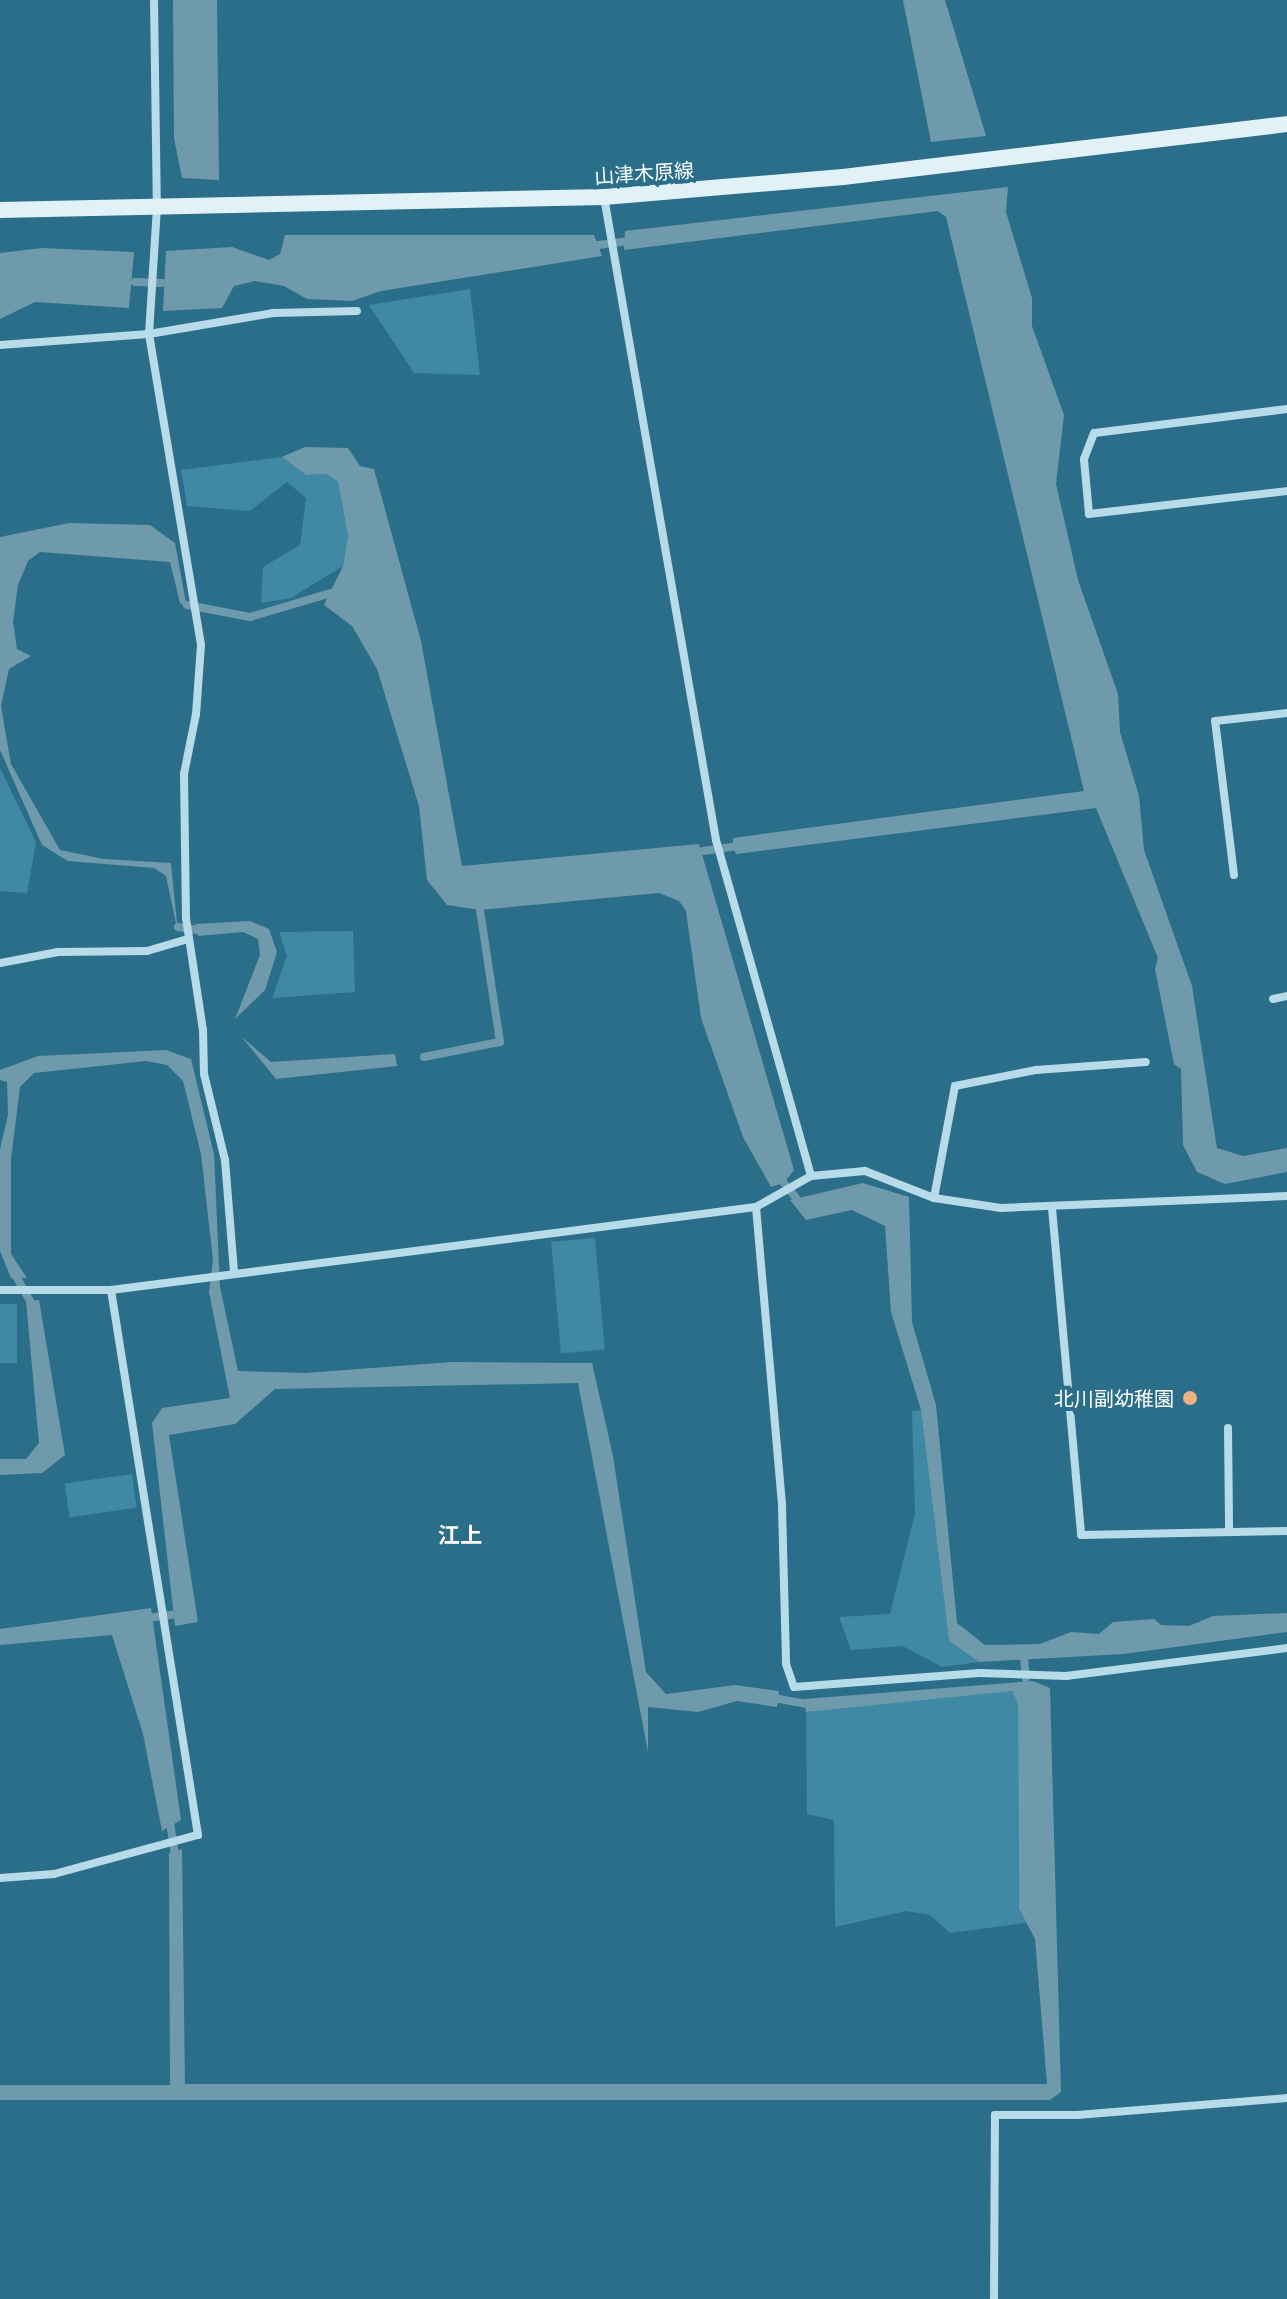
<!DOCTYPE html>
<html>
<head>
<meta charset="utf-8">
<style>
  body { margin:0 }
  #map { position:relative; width:1287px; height:2299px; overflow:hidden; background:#2a6e89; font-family:Commissioner,"Noto Sans JP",sans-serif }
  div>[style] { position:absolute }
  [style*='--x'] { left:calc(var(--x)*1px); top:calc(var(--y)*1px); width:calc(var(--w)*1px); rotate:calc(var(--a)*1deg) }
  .green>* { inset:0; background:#3f89a5; transform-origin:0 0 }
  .water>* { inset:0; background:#6e9aab }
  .stream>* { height:8px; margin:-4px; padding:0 4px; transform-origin:4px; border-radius:4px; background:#6e9aab }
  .street>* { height:8px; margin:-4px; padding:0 4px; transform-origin:4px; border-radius:4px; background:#b7dbe9 }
  .secondary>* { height:16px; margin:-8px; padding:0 8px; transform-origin:8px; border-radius:8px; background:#e1f1f8 }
  .dots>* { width:22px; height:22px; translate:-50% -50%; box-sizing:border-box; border:4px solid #2a6e89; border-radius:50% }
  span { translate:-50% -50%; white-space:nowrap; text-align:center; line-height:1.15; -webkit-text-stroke:8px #2a6e89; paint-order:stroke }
  .street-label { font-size:20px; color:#fff }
  .poi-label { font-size:20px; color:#fff }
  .right { translate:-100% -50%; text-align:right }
  .neighbourhood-label { font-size:22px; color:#fff; font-weight:700 }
</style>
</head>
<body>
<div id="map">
  <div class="green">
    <div style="clip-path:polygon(470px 289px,480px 375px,414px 373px,369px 305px)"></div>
    <div style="clip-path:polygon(282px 457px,306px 475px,327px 474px,338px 482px,348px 536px,343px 566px,291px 598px,261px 603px,263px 567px,300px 545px,306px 498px,287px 482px,250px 511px,187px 506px,181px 470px)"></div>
    <div style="clip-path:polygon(0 768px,36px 842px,27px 893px,0 891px)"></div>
    <div style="clip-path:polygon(353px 931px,355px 992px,272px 998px,287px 956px,279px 932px)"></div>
    <div style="left:595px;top:1238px;width:112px;height:44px;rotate:85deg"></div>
    <div style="left:0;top:1304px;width:17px;height:59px"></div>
    <div style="clip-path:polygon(921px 1410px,949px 1641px,979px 1662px,942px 1667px,903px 1646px,851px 1650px,839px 1617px,890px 1614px,915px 1513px,912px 1411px)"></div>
    <div style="left:132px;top:1474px;width:34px;height:68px;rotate:82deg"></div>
    <div style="clip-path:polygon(985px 1690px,1012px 1691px,1018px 1703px,1019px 1909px,1026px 1923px,950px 1933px,930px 1915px,906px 1911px,835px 1927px,834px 1820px,807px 1814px,806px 1712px)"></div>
  </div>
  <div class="water">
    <div style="clip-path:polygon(173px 0,217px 0,219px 180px,182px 178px,174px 138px)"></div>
    <div style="clip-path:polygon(903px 0,945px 0,986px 136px,931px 142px)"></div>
    <div style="clip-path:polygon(1008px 187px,1006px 212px,1032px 298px,1032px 326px,1064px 415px,1056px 484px,1078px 580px,1118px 694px,1120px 732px,1139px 796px,1144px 850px,1192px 986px,1217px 1148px,1243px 1156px,1287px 1148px,1287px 1172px,1225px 1184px,1197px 1172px,1183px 1145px,1181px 1069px,1174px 1064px,1155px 969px,1158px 958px,1096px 808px,736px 854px,733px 847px,733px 838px,1084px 791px,946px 217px,938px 211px,624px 250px,625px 231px)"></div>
    <div style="clip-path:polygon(285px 235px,594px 235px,602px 256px,381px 291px,352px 301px,307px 299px,284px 286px,255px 281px,234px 286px,222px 308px,163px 311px,166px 251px,232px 247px,269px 260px,280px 254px)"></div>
    <div style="clip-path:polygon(42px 248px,134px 252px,129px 308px,35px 302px,0 319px,0 253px)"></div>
    <div style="clip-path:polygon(305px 447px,348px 448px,360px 466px,374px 469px,421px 641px,462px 866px,699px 844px,794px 1170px,784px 1183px,771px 1187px,743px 1137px,701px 1018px,686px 911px,679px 901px,659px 893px,480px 910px,447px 905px,427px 880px,419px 806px,377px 669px,352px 626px,324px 605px,343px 566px,348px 536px,338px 482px,327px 474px,306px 475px,282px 457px)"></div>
    <div style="clip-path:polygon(69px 523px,150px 525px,175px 543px,187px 608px,180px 603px,170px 562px,40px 552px,28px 561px,18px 585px,13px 622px,17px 649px,31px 656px,9px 669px,1px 706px,11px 764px,60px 850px,104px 859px,171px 863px,178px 933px,166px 876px,154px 868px,68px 861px,42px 845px,0 750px,0 537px)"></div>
    <div style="clip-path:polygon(250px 921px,269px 929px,277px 952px,265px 990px,235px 1019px,260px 955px,258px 939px,243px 932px,198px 936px,195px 924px)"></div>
    <div style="clip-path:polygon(241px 1036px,271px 1062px,395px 1054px,397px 1066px,276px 1079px)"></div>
    <div style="clip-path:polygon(166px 1050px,191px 1059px,214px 1154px,220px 1287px,238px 1371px,305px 1373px,452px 1362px,592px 1363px,613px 1456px,646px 1672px,666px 1694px,735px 1685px,779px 1691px,777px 1707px,737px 1701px,698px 1712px,648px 1707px,648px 1752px,578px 1383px,275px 1389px,235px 1424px,169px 1435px,198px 1622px,175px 1626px,152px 1423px,162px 1408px,230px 1398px,209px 1292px,213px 1260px,201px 1154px,183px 1081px,167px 1065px,146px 1061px,34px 1073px,20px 1087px,11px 1159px,11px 1254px,27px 1278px,11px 1278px,0 1251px,0 1149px,8px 1115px,7px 1082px,0 1080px,0 1070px,38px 1056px)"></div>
    <div style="clip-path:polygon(863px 1183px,909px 1197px,912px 1322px,936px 1405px,957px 1623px,985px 1645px,1040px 1644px,1071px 1632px,1099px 1634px,1113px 1622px,1154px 1619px,1161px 1625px,1189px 1626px,1213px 1616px,1287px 1613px,1287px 1632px,1123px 1654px,979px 1662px,949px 1641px,921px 1410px,891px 1312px,885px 1226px,852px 1210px,806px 1220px,790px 1200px)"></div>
    <div style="clip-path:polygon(39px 1300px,65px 1455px,42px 1473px,0 1475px,0 1459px,26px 1459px,39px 1443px,26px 1301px)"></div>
    <div style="clip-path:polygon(151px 1608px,181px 1820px,162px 1831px,143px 1734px,112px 1635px,0 1645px,0 1629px)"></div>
    <div style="clip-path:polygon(1033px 1681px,1050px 1688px,1061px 2092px,1050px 2100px,0 2100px,0 2085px,170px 2085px,169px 1853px,182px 1849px,185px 2084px,1047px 2084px,1035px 1939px,1019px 1909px,1018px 1704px,1012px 1691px,806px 1712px,804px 1699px)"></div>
  </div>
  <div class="stream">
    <div style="--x:598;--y:245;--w:26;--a:-7"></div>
    <div style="--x:135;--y:282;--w:27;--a:2"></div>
    <div style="--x:187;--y:605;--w:64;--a:10.8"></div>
    <div style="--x:250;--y:617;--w:84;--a:-16.5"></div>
    <div style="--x:703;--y:851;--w:30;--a:-8"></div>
    <div style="--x:178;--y:927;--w:18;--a:9"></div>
    <div style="--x:424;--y:1057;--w:77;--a:-11.2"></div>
    <div style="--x:500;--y:1042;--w:134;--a:-98.6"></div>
    <div style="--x:784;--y:1183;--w:19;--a:51"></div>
    <div style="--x:13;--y:1271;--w:43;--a:60.4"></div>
    <div style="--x:140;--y:1619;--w:45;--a:-7.6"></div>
    <div style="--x:1024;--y:1657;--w:21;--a:85"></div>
    <div style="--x:768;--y:1697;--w:46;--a:10.1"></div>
    <div style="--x:169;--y:1816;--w:47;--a:81.3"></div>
  </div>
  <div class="street">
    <div style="--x:154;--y:0;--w:207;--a:89.2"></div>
    <div style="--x:157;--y:207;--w:127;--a:93.6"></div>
    <div style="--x:149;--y:334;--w:315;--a:80.5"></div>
    <div style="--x:201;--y:645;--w:69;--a:94.1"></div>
    <div style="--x:196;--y:714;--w:61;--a:101.3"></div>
    <div style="--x:184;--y:774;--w:144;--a:89.2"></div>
    <div style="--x:186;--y:918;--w:113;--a:81.4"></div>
    <div style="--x:203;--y:1030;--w:44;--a:88.7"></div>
    <div style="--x:204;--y:1074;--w:89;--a:76.3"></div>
    <div style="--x:225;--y:1160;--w:112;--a:85.4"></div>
    <div style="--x:604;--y:197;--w:653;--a:80.12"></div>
    <div style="--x:716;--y:840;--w:349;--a:74.2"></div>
    <div style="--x:0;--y:345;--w:149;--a:-4.2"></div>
    <div style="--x:149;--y:334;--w:126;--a:-9.6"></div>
    <div style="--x:273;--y:313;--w:84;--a:-1.4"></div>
    <div style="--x:1287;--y:409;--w:194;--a:172.9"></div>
    <div style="--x:1094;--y:433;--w:28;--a:111"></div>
    <div style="--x:1084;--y:459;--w:55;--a:84.8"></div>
    <div style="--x:1089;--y:514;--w:199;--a:-6.6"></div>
    <div style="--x:1234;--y:875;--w:155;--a:-97"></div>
    <div style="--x:1215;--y:721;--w:72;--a:-6.3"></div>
    <div style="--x:0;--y:963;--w:59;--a:-10.7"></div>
    <div style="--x:58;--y:952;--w:89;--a:-0.6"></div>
    <div style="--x:147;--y:951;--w:43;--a:-16.3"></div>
    <div style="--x:1273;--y:999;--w:14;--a:-12"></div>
    <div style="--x:934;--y:1198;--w:114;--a:-79.4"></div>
    <div style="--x:955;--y:1086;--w:83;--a:-11.2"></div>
    <div style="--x:1036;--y:1070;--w:110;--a:-4.2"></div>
    <div style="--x:756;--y:1207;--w:301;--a:85"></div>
    <div style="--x:782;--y:1507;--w:157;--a:88.5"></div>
    <div style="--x:786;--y:1664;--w:24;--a:71"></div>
    <div style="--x:794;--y:1687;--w:186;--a:-4.3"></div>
    <div style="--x:979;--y:1673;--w:87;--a:2"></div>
    <div style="--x:1066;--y:1676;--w:223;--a:-7.2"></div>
    <div style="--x:1052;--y:1208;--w:328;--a:84.9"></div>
    <div style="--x:1081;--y:1535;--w:206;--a:-1.1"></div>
    <div style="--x:0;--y:1290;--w:111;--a:0"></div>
    <div style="--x:111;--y:1290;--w:650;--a:-7.33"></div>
    <div style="--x:756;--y:1207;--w:63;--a:-29.4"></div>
    <div style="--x:811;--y:1176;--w:54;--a:-5.3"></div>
    <div style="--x:865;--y:1171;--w:74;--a:21.4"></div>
    <div style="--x:934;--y:1198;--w:68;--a:8.5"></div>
    <div style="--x:1001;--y:1208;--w:286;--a:-2.4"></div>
    <div style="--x:1228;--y:1428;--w:103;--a:89.4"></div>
    <div style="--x:0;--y:1878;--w:54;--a:-4.2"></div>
    <div style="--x:54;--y:1874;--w:149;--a:-15.2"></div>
    <div style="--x:198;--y:1835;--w:552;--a:-99.07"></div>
    <div style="--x:994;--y:2299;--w:184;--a:-89.7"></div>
    <div style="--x:995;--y:2115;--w:82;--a:0"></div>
    <div style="--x:1077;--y:2115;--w:211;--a:-4.6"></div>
  </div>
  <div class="secondary">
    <div style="--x:0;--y:210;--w:604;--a:-1.23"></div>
    <div style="--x:604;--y:197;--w:240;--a:-4.8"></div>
    <div style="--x:843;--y:177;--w:447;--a:-6.8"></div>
  </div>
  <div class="dots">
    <div style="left:1190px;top:1398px;background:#efb07f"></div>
  </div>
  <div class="street-label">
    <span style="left:644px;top:173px;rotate:-4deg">山津木原線</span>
  </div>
  <div class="poi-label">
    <span class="right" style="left:1174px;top:1398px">北川副幼稚園</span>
  </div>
  <div class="neighbourhood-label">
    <span style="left:460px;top:1535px">江上</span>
  </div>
</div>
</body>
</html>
